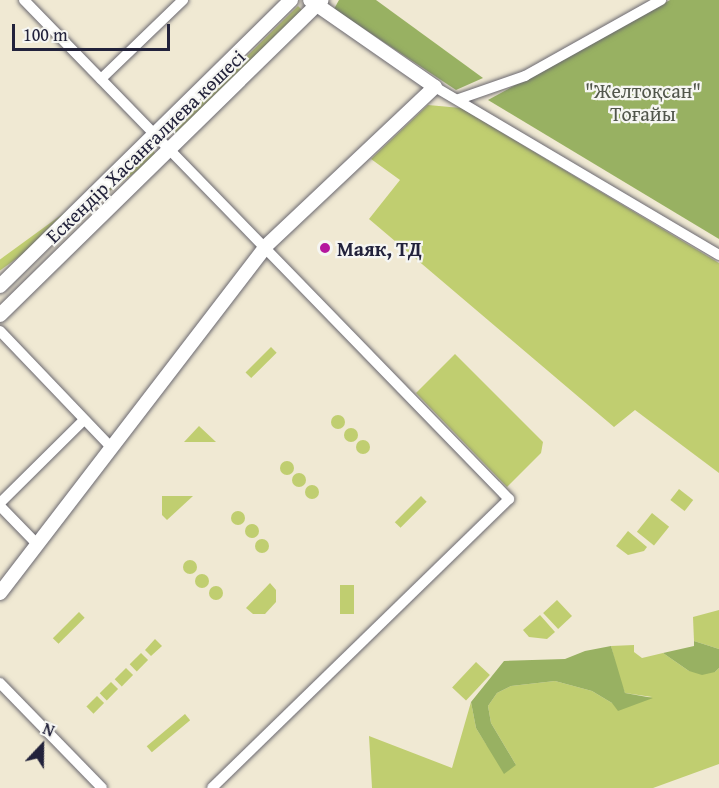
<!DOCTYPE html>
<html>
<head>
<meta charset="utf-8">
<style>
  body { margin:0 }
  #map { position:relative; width:719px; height:788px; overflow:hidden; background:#f0e9d3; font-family:"Gentium Book Plus",serif }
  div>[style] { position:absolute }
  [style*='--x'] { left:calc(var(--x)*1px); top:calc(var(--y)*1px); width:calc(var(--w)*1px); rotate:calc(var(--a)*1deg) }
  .green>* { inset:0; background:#c0ce70; transform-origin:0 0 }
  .round { border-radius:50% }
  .forest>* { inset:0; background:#98b162 }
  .roads { filter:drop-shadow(0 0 2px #6a6870) drop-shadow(0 0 2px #6a6870) }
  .minor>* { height:10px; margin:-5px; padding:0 5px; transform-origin:5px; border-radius:5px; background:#fff }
  .tertiary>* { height:14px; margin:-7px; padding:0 7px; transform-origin:7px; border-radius:7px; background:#fff }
  .dots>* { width:16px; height:16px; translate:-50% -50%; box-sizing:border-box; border:3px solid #f6f6f2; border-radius:50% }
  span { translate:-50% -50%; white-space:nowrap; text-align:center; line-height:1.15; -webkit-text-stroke:4.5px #f6f6f2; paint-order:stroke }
  .park-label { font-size:20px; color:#51564b }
  .street-label { font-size:20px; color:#22223b }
  .poi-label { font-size:20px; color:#22223b; font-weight:700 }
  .left { translate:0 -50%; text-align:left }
  .north { position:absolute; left:12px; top:716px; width:60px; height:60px; -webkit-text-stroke:4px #f6f6f2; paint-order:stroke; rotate:22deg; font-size:16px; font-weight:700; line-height:24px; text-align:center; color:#22223b }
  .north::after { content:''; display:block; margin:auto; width:21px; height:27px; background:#22223b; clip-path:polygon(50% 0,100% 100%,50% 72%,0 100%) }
  .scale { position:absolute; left:12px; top:24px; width:158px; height:27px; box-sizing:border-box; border:3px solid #22223b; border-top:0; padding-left:8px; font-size:18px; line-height:21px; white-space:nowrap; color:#22223b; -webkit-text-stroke:4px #f6f6f2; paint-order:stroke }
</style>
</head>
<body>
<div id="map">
  <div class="green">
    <div style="clip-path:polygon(298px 6px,305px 13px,178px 135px,172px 130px)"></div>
    <div style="clip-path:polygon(428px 105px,461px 108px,719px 263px,719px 473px,635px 410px,614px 427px,369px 219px,400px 180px,371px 159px)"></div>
    <div style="left:152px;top:149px;width:9px;height:211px;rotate:54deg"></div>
    <div style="left:271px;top:347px;width:8px;height:36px;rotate:45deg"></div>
    <div style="clip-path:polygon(455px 354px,543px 442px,541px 453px,507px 487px,416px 393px)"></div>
    <div class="round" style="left:331px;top:415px;width:14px;height:14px"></div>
    <div style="clip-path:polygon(199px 426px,216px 442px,184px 442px)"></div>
    <div class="round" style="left:344px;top:428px;width:14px;height:14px"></div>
    <div class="round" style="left:356px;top:440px;width:14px;height:14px"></div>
    <div class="round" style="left:280px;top:461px;width:14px;height:14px"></div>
    <div class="round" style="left:292px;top:473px;width:14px;height:14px"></div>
    <div class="round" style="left:305px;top:485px;width:14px;height:14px"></div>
    <div style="left:679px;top:489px;width:18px;height:14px;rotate:38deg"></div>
    <div style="clip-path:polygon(162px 496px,193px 496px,167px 520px,162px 515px)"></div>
    <div style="left:421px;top:496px;width:8px;height:37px;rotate:45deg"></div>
    <div class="round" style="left:231px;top:511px;width:14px;height:14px"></div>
    <div style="left:652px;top:513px;width:22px;height:24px;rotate:39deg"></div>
    <div class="round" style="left:245px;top:524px;width:14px;height:14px"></div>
    <div style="clip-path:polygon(628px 531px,647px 547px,644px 551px,628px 555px,616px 546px)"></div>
    <div class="round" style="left:255px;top:539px;width:14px;height:14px"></div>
    <div class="round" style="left:183px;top:560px;width:14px;height:14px"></div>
    <div class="round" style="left:195px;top:574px;width:14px;height:14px"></div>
    <div style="clip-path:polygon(270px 583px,276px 590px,276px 602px,265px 614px,253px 614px,246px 608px)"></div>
    <div style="left:340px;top:585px;width:14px;height:29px"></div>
    <div class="round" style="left:209px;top:586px;width:14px;height:14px"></div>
    <div style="left:557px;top:600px;width:22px;height:19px;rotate:47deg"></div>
    <div style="clip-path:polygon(719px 610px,719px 649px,694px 641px,693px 617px)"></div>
    <div style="left:79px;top:612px;width:8px;height:37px;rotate:45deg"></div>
    <div style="clip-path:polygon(540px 615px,555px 632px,547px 639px,529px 637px,523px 630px)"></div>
    <div style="clip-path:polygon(155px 639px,162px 646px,151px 656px,145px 650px)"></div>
    <div style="clip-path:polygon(634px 645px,634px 652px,642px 658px,663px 653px,689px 671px,715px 672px,719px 668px,719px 764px,653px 788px,372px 788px,369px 736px,452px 768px,471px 702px,476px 728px,486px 744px,516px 765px,491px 723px,488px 706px,497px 693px,511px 686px,555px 681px,592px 691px,612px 703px,652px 697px,625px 693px,619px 678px,611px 646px)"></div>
    <div style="left:141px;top:653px;width:10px;height:16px;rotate:45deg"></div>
    <div style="left:476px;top:662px;width:19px;height:35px;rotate:43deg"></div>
    <div style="left:126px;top:668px;width:10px;height:16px;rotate:45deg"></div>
    <div style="left:111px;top:682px;width:10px;height:16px;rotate:45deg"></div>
    <div style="left:97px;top:696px;width:10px;height:15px;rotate:45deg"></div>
    <div style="left:185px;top:714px;width:8px;height:50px;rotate:50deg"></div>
  </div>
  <div class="forest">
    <div style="clip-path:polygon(339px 0,376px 0,483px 78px,456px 90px,334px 9px)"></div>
    <div style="clip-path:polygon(670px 0,719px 0,719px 239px,488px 100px)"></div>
    <div style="clip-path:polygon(694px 641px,719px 649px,719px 668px,715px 672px,702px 675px,689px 671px,663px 653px,694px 646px)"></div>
    <div style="clip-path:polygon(611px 646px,625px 693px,653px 698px,618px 711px,612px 703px,592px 691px,555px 681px,511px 686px,497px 693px,488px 706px,491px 723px,516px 765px,504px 774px,476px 728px,471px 702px,504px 661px,565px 659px,585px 651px)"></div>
  </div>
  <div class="roads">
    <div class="minor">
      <div style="--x:24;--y:0;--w:696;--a:45.82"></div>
      <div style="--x:509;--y:499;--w:414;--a:135.8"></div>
      <div style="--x:101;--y:79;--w:114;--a:-43.9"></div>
      <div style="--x:435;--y:87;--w:330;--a:30.6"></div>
      <div style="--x:459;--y:99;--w:70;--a:-19.2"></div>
      <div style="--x:525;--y:76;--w:156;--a:-29.2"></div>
      <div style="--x:0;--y:331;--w:161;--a:46.3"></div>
      <div style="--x:0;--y:503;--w:118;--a:-44.7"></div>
      <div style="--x:0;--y:506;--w:53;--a:45.8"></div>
      <div style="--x:0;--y:683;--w:146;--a:45.8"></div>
    </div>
    <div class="tertiary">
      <div style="--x:0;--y:286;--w:408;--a:-44.5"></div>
      <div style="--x:0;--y:315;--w:450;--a:-44.4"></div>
      <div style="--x:0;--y:593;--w:437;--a:-52.5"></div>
      <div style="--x:266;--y:246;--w:232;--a:-43.3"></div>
      <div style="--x:435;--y:87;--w:152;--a:-145.2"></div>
    </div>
  </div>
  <div class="dots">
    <div style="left:325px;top:248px;background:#b5179e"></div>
  </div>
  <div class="park-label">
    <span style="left:643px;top:102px">"Желтоқсан"<br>Тоғайы</span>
  </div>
  <div class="street-label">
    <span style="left:145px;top:146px;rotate:-44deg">Ескендір Хасанғалиева көшесі</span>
  </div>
  <div class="poi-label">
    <span class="left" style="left:337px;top:248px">Маяк, ТД</span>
  </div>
  <div class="north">N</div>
  <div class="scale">100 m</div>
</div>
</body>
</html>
